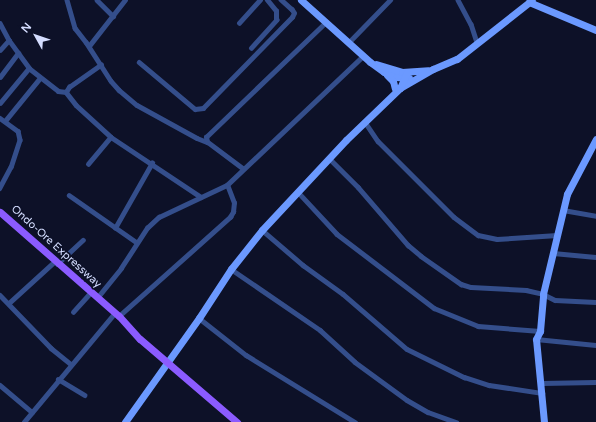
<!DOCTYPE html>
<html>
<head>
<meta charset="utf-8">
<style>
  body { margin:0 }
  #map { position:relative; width:596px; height:422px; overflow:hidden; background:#0d1128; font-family:"Varela Round",sans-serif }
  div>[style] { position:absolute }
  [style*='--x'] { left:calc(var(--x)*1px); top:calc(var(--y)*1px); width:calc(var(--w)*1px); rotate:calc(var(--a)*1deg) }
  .street>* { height:4.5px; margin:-2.25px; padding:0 2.25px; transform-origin:2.25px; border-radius:2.25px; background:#344e8b }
  .secondary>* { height:7px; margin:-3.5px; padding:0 3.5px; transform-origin:3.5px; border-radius:3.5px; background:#6b99ff }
  .primary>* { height:7px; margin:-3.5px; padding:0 3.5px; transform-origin:3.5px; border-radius:3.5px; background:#8b5bff }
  span { translate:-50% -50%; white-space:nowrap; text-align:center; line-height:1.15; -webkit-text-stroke:3.5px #0d1128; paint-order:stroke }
  .street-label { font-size:11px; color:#d4ddff }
  .north { position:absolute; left:16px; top:16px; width:40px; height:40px; -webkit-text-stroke:3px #0d1128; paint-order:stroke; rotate:310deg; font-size:11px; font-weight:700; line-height:16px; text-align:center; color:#d4ddff }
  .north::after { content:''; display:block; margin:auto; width:14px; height:18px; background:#d4ddff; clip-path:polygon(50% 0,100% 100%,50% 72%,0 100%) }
</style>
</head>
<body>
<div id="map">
  <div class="street">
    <div style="--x:67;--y:0;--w:29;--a:74"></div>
    <div style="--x:75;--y:28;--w:18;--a:52"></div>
    <div style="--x:86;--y:42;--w:46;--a:57.3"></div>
    <div style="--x:111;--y:81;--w:12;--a:48"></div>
    <div style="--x:119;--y:90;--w:23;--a:40"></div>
    <div style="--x:137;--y:105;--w:68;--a:28.8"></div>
    <div style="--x:197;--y:138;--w:11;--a:22"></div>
    <div style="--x:97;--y:0;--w:23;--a:45"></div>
    <div style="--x:458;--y:0;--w:27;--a:62"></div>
    <div style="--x:471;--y:24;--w:20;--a:72"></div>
    <div style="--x:0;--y:23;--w:19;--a:62"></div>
    <div style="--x:9;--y:40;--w:34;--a:54"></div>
    <div style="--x:29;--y:68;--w:37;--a:38"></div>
    <div style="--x:58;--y:91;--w:8;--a:7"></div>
    <div style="--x:239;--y:23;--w:31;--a:-48"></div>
    <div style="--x:348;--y:43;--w:60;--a:-45.7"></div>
    <div style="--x:89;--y:46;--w:58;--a:-52"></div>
    <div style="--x:251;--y:48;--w:38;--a:-48"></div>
    <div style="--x:276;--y:20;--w:9;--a:-90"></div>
    <div style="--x:276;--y:11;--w:14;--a:-129"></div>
    <div style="--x:0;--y:50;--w:13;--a:-48"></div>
    <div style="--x:139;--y:62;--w:73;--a:40"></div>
    <div style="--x:195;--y:109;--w:8;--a:-7"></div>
    <div style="--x:203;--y:108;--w:127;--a:-45.6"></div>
    <div style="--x:292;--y:17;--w:4;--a:-63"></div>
    <div style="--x:294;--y:13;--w:4;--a:-124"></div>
    <div style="--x:292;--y:10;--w:15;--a:-138"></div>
    <div style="--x:0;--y:77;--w:30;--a:-53"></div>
    <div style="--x:66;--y:92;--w:16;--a:52"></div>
    <div style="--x:76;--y:105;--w:47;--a:42.4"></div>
    <div style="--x:111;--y:137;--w:108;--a:33.7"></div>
    <div style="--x:66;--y:92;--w:6;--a:-59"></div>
    <div style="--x:69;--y:87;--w:39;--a:-35"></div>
    <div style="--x:0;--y:103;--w:45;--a:-50.4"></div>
    <div style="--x:0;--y:118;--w:22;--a:36"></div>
    <div style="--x:18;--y:131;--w:9;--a:77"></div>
    <div style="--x:20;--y:140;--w:28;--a:108"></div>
    <div style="--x:11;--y:167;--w:24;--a:118"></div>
    <div style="--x:5;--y:121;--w:55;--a:-50.9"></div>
    <div style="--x:365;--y:122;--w:23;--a:56"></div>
    <div style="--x:378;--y:141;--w:107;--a:45"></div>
    <div style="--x:454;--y:217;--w:30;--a:37"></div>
    <div style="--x:478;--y:235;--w:19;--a:12"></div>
    <div style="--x:497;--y:239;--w:60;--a:-3.8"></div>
    <div style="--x:330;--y:159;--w:40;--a:45"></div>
    <div style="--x:358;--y:187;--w:77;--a:49.2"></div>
    <div style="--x:408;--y:245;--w:17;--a:40"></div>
    <div style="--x:421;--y:256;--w:49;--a:35"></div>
    <div style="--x:461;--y:284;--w:10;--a:17"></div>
    <div style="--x:471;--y:287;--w:55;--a:3.1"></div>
    <div style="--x:526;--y:290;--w:17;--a:13"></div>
    <div style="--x:543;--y:294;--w:13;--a:27"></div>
    <div style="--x:555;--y:300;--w:41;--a:2.8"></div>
    <div style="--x:88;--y:164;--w:35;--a:-50"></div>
    <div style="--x:243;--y:169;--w:45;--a:-143.1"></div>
    <div style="--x:207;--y:142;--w:5;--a:-101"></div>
    <div style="--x:206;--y:137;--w:166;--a:-43.8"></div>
    <div style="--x:298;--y:192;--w:57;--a:47.1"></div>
    <div style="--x:337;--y:234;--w:122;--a:37.3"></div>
    <div style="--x:434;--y:308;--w:48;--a:22.2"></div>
    <div style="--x:478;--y:326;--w:62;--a:4.6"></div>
    <div style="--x:69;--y:195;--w:82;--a:35"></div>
    <div style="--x:563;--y:210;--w:34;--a:10"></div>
    <div style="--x:115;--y:228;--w:75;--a:-60.4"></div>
    <div style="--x:262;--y:230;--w:54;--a:40.5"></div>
    <div style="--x:303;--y:265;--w:49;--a:35.9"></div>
    <div style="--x:343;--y:294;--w:84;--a:40.7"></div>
    <div style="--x:407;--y:349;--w:64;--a:26.2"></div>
    <div style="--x:464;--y:377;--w:26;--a:18"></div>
    <div style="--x:489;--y:385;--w:54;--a:8.6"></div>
    <div style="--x:553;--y:253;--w:43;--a:5.3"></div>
    <div style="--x:57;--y:264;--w:35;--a:-43"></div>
    <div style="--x:231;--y:269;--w:108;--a:34.4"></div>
    <div style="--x:320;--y:330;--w:47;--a:42.4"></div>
    <div style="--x:355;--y:362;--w:64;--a:36.2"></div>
    <div style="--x:407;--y:400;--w:24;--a:30"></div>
    <div style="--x:428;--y:412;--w:30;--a:20"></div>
    <div style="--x:0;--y:295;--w:74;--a:46.1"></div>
    <div style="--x:51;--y:348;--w:26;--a:39"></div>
    <div style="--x:97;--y:298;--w:38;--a:-51"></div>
    <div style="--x:121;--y:268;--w:48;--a:-57"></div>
    <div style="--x:147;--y:228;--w:16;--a:-43"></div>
    <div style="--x:159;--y:217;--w:75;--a:-25.2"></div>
    <div style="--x:227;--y:185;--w:187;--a:-43.5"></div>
    <div style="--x:9;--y:303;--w:62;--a:-42.4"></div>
    <div style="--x:73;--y:312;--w:25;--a:-48"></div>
    <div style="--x:119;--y:316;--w:149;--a:-41.7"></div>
    <div style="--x:230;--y:217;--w:6;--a:-59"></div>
    <div style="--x:233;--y:212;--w:9;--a:-84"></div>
    <div style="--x:234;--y:203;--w:19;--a:-111"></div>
    <div style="--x:199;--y:318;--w:60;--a:38.2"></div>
    <div style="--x:246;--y:355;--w:128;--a:31.6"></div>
    <div style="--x:536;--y:339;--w:60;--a:5.7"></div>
    <div style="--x:58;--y:379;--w:31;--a:31"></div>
    <div style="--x:542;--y:383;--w:54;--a:-1.1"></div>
    <div style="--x:0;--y:385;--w:42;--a:40.2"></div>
    <div style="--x:24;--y:422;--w:141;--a:-50.2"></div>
  </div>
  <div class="secondary">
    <div style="--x:301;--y:0;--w:93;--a:41.9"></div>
    <div style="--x:370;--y:62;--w:17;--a:36"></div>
    <div style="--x:384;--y:72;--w:14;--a:21"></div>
    <div style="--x:397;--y:77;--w:12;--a:5"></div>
    <div style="--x:529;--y:2;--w:73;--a:22.7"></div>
    <div style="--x:376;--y:64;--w:27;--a:17"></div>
    <div style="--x:402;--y:72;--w:26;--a:-4"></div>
    <div style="--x:387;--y:75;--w:8;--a:45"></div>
    <div style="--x:393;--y:81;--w:8;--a:76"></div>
    <div style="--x:400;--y:88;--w:38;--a:-30"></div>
    <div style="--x:433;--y:69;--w:26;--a:-23"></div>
    <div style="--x:457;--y:59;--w:95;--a:-38.2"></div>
    <div style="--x:125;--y:422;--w:128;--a:-54.6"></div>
    <div style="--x:199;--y:318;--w:59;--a:-56.9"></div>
    <div style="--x:231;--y:269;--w:50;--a:-51.5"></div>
    <div style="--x:262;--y:230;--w:123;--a:-47"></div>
    <div style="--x:346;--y:140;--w:75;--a:-43.9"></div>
    <div style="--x:400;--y:88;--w:17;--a:-66"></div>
    <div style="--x:544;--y:422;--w:83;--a:-95.5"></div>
    <div style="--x:536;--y:339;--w:9;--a:-63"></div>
    <div style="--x:540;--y:331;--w:37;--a:-85"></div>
    <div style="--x:543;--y:294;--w:103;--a:-76.5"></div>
    <div style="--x:567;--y:194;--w:62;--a:-62.2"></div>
  </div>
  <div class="primary">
    <div style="--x:0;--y:212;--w:158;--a:41.2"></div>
    <div style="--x:119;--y:316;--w:31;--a:48"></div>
    <div style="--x:140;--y:339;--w:128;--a:40.6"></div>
  </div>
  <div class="street-label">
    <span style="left:56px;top:247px;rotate:42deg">Ondo-Ore Expressway</span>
  </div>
  <div class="north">N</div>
</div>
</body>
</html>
